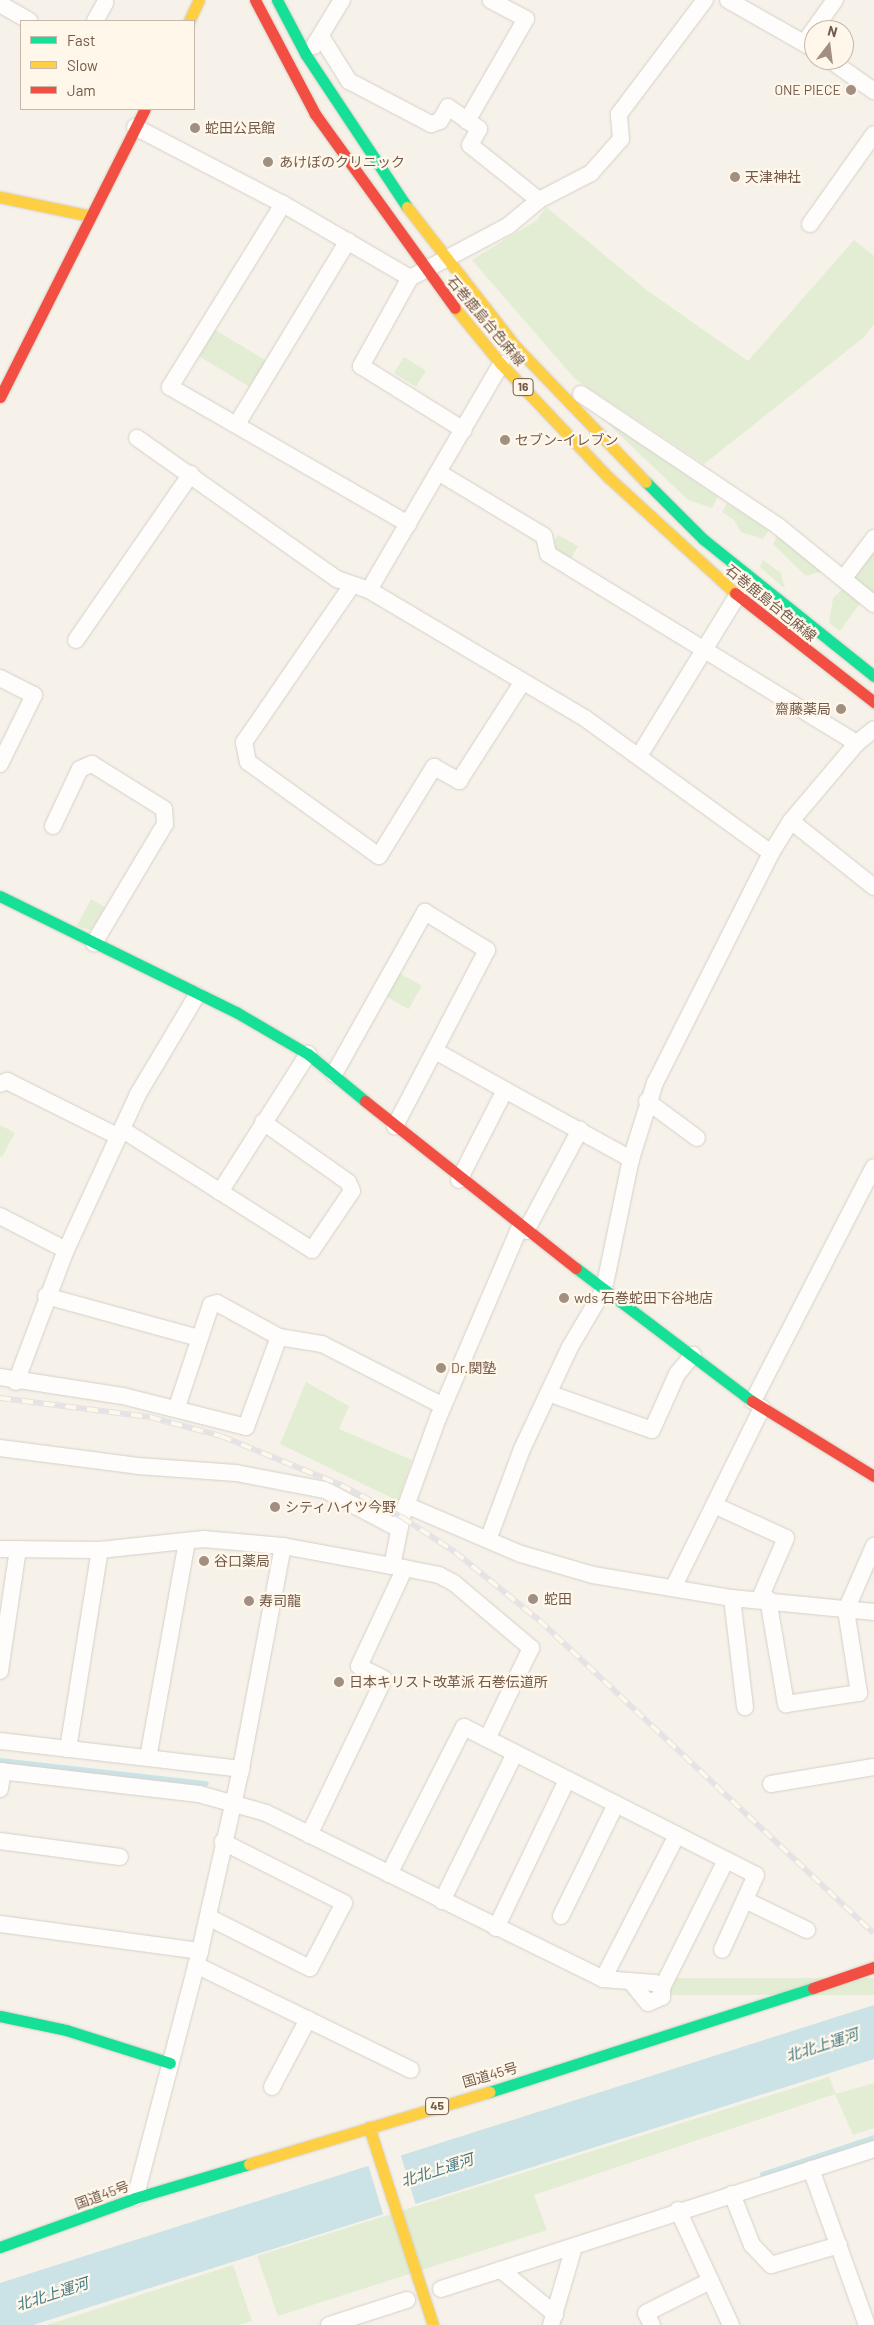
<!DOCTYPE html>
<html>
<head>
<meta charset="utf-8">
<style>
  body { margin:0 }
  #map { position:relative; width:874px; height:2325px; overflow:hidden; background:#f6f2e9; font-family:Barlow,"Noto Sans JP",sans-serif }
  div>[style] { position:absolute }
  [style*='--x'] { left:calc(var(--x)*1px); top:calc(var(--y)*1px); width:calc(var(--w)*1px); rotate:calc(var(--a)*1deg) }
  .green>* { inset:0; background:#e2edd4; transform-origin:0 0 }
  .water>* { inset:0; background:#cbe3e6 }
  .pier>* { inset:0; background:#f6f2e9; transform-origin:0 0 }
  .stream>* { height:4.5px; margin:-2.25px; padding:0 2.25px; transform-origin:2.25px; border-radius:2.25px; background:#cbe3e6 }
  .roads { filter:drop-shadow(0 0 1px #d5cfc7) drop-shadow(0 0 1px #d5cfc7) }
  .street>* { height:16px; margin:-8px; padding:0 8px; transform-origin:8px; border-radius:8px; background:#fefdfc }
  .fast>* { height:11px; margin:-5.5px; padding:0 5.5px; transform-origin:5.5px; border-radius:5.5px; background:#16e098 }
  .slow>* { height:11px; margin:-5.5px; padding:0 5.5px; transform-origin:5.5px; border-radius:5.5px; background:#ffcf43 }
  .jam>* { height:11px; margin:-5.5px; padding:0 5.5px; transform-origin:5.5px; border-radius:5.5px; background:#f24e42 }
  .rail>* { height:5.5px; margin-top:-2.75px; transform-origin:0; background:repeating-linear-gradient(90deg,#fff7e9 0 11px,#e4e2e4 0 22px); box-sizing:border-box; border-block:1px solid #e4e2e4 }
  .dots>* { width:14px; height:14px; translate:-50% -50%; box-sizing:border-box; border:2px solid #fff7e9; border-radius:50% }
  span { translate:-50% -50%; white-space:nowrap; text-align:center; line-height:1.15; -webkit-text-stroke:4.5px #fff7e9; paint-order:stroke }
  .shield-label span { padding:1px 4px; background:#fff7e9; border:1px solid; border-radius:4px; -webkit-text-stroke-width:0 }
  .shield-label { font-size:12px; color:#73594a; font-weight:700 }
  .poi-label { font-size:14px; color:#73594a }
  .right { translate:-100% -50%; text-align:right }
  .left { translate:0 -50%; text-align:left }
  .street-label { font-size:14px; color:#73594a }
  .water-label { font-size:15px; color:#447a86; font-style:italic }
  .legend { position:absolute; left:20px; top:20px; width:175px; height:90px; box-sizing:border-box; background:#fff7e9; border:1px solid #c7b8a9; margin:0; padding:6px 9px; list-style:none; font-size:15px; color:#73594a }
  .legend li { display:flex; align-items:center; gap:10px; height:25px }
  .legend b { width:25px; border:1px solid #c7b8a9 }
  .north { position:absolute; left:804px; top:20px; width:50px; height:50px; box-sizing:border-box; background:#fff7e9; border:1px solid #c7b8a9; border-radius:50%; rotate:15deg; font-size:14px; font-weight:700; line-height:20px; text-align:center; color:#73594a }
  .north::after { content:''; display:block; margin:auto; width:18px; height:22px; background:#a18f82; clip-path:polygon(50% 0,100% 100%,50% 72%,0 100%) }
</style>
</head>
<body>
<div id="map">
  <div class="green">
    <div style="clip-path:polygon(546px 207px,648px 291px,748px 361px,854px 240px,874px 256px,874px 324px,863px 338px,704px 464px,575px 379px,472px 260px,537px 220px)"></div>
    <div style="left:212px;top:328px;width:63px;height:31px;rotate:31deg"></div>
    <div style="left:404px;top:357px;width:26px;height:19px;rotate:32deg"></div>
    <div style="clip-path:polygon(601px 417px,718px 497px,712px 508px,688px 500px)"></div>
    <div style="clip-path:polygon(727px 503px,769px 530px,763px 539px,741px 532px,734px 520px,722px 512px)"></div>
    <div style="clip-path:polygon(558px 535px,578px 546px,569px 562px,551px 546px)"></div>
    <div style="clip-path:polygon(777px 536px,823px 571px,806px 576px,773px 544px)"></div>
    <div style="clip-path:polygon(874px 547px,874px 600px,849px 580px)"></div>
    <div style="clip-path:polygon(763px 560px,781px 573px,785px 589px,760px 567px)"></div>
    <div style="clip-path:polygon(844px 588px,861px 602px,840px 631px,829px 623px,833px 598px)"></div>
    <div style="clip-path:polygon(91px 899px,105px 907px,91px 930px,77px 926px)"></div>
    <div style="left:399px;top:973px;width:26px;height:27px;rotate:29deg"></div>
    <div style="clip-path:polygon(0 1125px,15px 1133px,2px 1157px,0 1156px)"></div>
    <div style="clip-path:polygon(306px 1382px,349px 1406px,339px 1429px,412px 1460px,398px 1501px,280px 1444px)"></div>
    <div style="left:874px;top:1978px;width:17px;height:246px;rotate:90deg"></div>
    <div style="clip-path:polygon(829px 2077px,836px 2094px,874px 2083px,874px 2128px,853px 2135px,835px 2094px,534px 2195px,547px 2230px,278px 2316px,257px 2256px)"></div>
    <div style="clip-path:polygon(233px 2265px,252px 2321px,238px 2325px,47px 2325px)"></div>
  </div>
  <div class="water">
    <div style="clip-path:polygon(874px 2005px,874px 2059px,33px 2325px,0 2325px,0 2283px)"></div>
  </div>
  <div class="pier">
    <div style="left:400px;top:2153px;width:54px;height:34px;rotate:73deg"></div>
  </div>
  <div class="stream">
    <div style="--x:0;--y:1760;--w:207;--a:6.4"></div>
    <div style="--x:762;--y:2174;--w:118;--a:-18.3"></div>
  </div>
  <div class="roads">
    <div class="street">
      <div style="--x:728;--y:0;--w:99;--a:29.7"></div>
      <div style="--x:0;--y:4;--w:34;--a:30"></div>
      <div style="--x:95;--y:21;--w:21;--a:-61"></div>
      <div style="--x:322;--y:38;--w:51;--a:57.9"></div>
      <div style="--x:349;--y:81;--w:93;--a:27.7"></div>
      <div style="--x:431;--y:124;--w:9;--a:-18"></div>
      <div style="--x:440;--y:121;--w:16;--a:-60"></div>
      <div style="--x:448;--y:107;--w:38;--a:35"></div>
      <div style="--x:479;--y:129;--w:18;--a:119"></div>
      <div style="--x:470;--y:145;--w:88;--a:38.6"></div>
      <div style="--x:805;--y:42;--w:52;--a:-54.5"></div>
      <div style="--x:314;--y:46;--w:54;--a:-58.7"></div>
      <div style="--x:830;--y:60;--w:54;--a:35.2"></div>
      <div style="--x:467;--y:121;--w:118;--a:-60"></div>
      <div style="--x:526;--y:19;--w:40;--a:-152"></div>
      <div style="--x:135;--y:127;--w:167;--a:27.5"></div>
      <div style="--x:283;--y:204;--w:147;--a:30.2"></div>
      <div style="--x:410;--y:278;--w:111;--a:-28"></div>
      <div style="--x:508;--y:226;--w:40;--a:-40"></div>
      <div style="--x:539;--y:200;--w:59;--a:-27.4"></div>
      <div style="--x:591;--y:173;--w:45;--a:-48.6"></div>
      <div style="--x:621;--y:139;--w:25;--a:-95"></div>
      <div style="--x:619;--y:114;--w:143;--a:-53"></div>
      <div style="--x:283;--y:204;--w:215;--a:121.7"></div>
      <div style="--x:170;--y:387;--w:275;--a:29.9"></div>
      <div style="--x:810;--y:224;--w:110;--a:-54.6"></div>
      <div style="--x:410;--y:278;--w:101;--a:119.1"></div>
      <div style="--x:361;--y:366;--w:121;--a:31.9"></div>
      <div style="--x:581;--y:394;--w:237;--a:33.8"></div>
      <div style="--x:778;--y:526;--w:124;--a:39.1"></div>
      <div style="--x:237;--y:424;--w:214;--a:-58.8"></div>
      <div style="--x:137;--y:438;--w:245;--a:35.2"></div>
      <div style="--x:337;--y:579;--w:34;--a:19"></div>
      <div style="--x:369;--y:590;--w:252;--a:30.7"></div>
      <div style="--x:586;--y:719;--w:228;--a:35.9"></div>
      <div style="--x:438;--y:472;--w:124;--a:31.1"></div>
      <div style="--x:544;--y:536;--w:18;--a:77"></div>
      <div style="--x:548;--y:554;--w:362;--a:31.5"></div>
      <div style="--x:844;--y:578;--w:50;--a:-53.1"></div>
      <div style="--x:352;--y:585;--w:191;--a:124.5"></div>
      <div style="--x:244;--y:742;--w:20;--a:79"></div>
      <div style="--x:248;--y:762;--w:161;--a:35.7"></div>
      <div style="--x:379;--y:856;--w:105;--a:-58.3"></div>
      <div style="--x:434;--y:767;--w:29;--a:29"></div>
      <div style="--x:459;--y:781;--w:117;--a:-57.3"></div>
      <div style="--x:369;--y:590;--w:262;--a:-59.7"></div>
      <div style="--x:76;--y:640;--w:202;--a:-55.3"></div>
      <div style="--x:0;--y:678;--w:38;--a:27"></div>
      <div style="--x:34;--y:695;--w:77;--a:116.2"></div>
      <div style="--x:639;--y:756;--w:188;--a:-58.5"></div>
      <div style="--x:791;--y:821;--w:106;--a:38.5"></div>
      <div style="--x:53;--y:826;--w:63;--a:-64.7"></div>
      <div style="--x:80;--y:769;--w:13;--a:-23"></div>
      <div style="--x:92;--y:764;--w:85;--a:32"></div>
      <div style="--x:164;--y:809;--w:15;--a:86"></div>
      <div style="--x:165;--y:824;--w:139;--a:120.8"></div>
      <div style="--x:435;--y:1051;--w:80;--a:29.1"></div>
      <div style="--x:334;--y:1074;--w:186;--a:-60.7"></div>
      <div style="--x:425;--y:912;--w:73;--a:31.5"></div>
      <div style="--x:487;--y:950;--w:199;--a:117.6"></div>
      <div style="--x:0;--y:1084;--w:8;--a:-23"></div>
      <div style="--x:7;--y:1081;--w:125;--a:26.6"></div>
      <div style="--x:647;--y:1101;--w:62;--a:36.5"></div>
      <div style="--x:123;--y:1130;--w:224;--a:32.4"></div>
      <div style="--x:312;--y:1250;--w:71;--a:-55.9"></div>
      <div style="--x:352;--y:1191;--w:10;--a:-114"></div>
      <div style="--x:348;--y:1182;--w:104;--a:-144.8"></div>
      <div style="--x:459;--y:1180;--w:101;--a:-62.9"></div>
      <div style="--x:505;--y:1090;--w:144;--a:28.7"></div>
      <div style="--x:220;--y:1192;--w:164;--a:-57.5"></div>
      <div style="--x:0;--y:1216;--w:74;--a:27.3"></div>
      <div style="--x:526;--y:1231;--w:115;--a:-61.9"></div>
      <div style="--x:46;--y:1296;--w:158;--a:15.4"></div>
      <div style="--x:0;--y:1377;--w:124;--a:8.8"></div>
      <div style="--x:123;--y:1396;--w:127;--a:14.1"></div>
      <div style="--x:246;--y:1427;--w:96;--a:-69.9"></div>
      <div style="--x:16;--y:1382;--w:141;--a:-69.3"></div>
      <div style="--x:66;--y:1250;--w:172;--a:-65.2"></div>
      <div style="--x:138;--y:1094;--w:115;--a:-59.2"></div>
      <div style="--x:548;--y:1393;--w:110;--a:19.6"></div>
      <div style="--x:652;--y:1430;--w:61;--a:-65.9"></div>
      <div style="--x:677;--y:1374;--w:25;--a:-50"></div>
      <div style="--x:753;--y:1401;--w:263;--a:-62.7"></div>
      <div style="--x:177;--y:1407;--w:108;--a:-71.6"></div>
      <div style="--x:211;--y:1305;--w:6;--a:-18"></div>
      <div style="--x:217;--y:1303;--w:71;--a:28.7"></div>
      <div style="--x:279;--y:1337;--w:44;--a:9.2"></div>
      <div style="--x:322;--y:1344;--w:136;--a:27.1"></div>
      <div style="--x:0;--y:1448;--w:139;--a:7.4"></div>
      <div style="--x:138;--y:1466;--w:98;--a:4.1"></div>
      <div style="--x:236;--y:1473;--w:91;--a:10.8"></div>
      <div style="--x:325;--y:1490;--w:84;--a:27.8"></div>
      <div style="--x:406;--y:1505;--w:125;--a:23.1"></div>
      <div style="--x:521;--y:1554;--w:75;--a:16.3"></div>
      <div style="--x:593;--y:1575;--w:141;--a:9.4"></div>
      <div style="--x:732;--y:1598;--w:143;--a:5.6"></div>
      <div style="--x:714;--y:1505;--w:79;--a:24.6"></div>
      <div style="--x:786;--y:1538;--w:65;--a:113.4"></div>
      <div style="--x:488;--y:1540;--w:97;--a:-69.5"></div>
      <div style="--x:522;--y:1449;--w:113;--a:-64.8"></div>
      <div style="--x:570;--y:1347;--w:67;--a:-59.6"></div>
      <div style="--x:604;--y:1289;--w:133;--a:-78.3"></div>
      <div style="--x:631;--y:1159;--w:80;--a:-72.5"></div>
      <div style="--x:655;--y:1083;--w:258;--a:-63.2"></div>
      <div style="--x:771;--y:853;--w:38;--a:-58"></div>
      <div style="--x:791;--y:821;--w:102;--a:-49.8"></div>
      <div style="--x:857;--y:743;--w:22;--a:-39"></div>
      <div style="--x:283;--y:1546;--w:111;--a:10.4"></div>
      <div style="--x:392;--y:1566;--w:50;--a:-78.5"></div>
      <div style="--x:402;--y:1517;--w:105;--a:-70"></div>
      <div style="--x:438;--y:1418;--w:208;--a:-66.8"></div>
      <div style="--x:0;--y:1549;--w:100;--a:0.6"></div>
      <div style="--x:100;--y:1550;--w:104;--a:-6.1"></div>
      <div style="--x:203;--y:1539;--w:80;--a:5"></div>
      <div style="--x:283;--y:1546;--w:227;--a:100.7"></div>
      <div style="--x:394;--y:1566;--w:46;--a:11.3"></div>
      <div style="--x:439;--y:1575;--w:17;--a:28"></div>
      <div style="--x:454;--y:1583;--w:101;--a:40.2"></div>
      <div style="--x:531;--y:1648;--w:101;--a:115.8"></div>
      <div style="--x:673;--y:1588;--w:201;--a:-63.7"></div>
      <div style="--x:732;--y:1598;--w:110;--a:83.2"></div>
      <div style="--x:768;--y:1599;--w:107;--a:80.3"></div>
      <div style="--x:786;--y:1704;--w:74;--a:-8.6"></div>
      <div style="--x:859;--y:1693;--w:84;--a:-98.9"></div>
      <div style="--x:846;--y:1610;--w:70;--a:-66.4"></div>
      <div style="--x:0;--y:1671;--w:123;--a:-81.6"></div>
      <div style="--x:0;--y:1741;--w:243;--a:6.6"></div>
      <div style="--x:241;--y:1769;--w:187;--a:102.7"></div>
      <div style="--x:200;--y:1951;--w:255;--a:104.7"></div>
      <div style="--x:68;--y:1749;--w:202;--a:-80.9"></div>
      <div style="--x:148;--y:1758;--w:219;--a:-79.8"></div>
      <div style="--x:0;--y:1771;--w:200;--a:6.6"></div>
      <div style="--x:199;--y:1794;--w:70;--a:15.8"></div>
      <div style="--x:266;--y:1813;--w:376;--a:26.2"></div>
      <div style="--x:603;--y:1979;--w:52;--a:4.4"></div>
      <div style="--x:655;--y:1983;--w:9;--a:36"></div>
      <div style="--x:662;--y:1988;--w:9;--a:90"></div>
      <div style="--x:662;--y:1997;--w:15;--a:157"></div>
      <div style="--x:648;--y:2003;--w:27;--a:-129"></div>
      <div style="--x:771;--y:1784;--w:104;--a:-9.4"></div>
      <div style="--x:0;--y:1789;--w:18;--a:-81"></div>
      <div style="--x:309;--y:1835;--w:173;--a:-64.3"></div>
      <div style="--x:384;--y:1679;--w:28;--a:-153"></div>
      <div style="--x:359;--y:1666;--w:108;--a:-64.9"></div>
      <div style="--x:0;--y:1841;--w:121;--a:7.6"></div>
      <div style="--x:389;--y:1874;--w:165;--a:-63"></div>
      <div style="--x:464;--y:1727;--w:327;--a:26.9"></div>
      <div style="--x:756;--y:1875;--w:82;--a:114.4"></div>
      <div style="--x:745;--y:1900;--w:69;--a:25.8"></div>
      <div style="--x:442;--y:1901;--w:165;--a:-63.7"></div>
      <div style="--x:561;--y:1916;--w:125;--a:-63.8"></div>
      <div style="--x:208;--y:1917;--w:114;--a:26.6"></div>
      <div style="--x:310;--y:1968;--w:73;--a:-62.4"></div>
      <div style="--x:344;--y:1903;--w:136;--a:-153.2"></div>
      <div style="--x:0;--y:1924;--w:202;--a:7.7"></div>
      <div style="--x:496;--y:1928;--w:164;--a:-64.4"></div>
      <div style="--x:196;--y:1965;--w:239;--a:26"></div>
      <div style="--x:603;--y:1979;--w:162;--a:-62.8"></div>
      <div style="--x:662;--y:1988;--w:143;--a:-63.4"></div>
      <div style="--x:272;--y:2087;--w:77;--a:-62.1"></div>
      <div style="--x:811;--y:2169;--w:166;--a:70.3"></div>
      <div style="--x:732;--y:2194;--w:55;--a:68.6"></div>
      <div style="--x:752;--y:2245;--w:28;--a:46"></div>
      <div style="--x:771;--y:2265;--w:71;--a:-16.4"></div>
      <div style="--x:678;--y:2210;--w:127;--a:65.3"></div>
      <div style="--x:501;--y:2270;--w:70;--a:39.2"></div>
      <div style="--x:441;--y:2289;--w:455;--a:-17.9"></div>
      <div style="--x:329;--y:2325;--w:82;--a:-17.8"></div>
      <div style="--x:551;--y:2325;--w:81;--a:-73.6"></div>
      <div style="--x:652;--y:2325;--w:13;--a:-117"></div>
      <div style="--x:646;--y:2313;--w:72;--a:-26.6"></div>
    </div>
    <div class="fast">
      <div style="--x:277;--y:0;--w:62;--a:62.2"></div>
      <div style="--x:306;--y:55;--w:182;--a:56.4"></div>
      <div style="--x:646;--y:482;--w:81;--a:45"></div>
      <div style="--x:703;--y:539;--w:219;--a:38.7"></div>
      <div style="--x:0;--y:896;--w:263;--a:26.2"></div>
      <div style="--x:236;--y:1012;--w:83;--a:30.3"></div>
      <div style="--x:308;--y:1054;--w:74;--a:39.5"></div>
      <div style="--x:576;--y:1268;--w:221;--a:37.1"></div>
      <div style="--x:0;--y:2016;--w:67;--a:12"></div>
      <div style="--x:66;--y:2030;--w:109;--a:17.6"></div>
      <div style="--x:489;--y:2092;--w:340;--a:-17.8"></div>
      <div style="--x:0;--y:2247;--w:144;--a:-19.9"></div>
      <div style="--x:135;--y:2198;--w:119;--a:-16.6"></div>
    </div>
    <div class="slow">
      <div style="--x:189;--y:21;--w:23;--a:-65"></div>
      <div style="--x:0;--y:197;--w:92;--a:11.9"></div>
      <div style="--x:407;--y:207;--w:177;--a:52.1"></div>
      <div style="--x:516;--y:347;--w:187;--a:46.1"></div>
      <div style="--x:455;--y:308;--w:72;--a:50.6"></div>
      <div style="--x:501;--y:364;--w:156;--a:46.6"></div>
      <div style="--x:608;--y:477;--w:172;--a:42.4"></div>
      <div style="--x:369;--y:2127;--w:208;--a:72.1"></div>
      <div style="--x:249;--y:2164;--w:251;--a:-16.7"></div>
    </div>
    <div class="jam">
      <div style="--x:255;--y:0;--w:129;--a:62.2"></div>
      <div style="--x:315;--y:114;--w:239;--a:54.2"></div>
      <div style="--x:0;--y:397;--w:322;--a:-63.3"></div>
      <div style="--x:735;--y:593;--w:177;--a:38.1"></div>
      <div style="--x:365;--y:1101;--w:269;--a:38.4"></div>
      <div style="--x:752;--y:1401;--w:143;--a:31.6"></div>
      <div style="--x:813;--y:1988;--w:65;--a:-19"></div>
    </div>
  </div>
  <div class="rail">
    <div style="--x:0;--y:1398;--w:151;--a:7.2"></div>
    <div style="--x:150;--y:1417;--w:73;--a:15"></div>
    <div style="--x:221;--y:1436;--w:130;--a:22.2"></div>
    <div style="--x:341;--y:1485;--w:69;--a:27.7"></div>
    <div style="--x:402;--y:1517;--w:64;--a:33.4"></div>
    <div style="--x:455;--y:1552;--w:108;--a:39"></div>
    <div style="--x:539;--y:1620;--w:458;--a:43.1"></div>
  </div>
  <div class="dots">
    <div style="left:851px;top:90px;background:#a18f82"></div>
    <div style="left:195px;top:128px;background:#a18f82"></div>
    <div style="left:268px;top:162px;background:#a18f82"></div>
    <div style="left:735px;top:177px;background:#a18f82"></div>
    <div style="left:505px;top:440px;background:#a18f82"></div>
    <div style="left:841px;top:709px;background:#a18f82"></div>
    <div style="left:564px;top:1298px;background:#a18f82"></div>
    <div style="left:441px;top:1368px;background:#a18f82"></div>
    <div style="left:275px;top:1507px;background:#a18f82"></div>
    <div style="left:204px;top:1561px;background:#a18f82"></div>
    <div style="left:533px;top:1599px;background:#a18f82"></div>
    <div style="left:249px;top:1601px;background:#a18f82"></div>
    <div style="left:339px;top:1682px;background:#a18f82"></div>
  </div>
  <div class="shield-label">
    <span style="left:523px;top:387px">16</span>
    <span style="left:437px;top:2106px">45</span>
  </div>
  <div class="poi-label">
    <span class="right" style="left:841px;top:90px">ONE PIECE</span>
    <span class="left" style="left:205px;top:128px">蛇田公民館</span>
    <span class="left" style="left:279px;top:162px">あけぼのクリニック</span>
    <span class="left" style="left:745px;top:177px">天津神社</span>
    <span class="left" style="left:515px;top:440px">セブン-イレブン</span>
    <span class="right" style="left:831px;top:709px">齋藤薬局</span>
    <span class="left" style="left:574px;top:1298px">wds 石巻蛇田下谷地店</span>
    <span class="left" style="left:451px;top:1368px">Dr.関塾</span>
    <span class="left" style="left:285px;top:1507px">シティハイツ今野</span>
    <span class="left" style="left:214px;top:1561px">谷口薬局</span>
    <span class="left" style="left:544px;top:1599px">蛇田</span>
    <span class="left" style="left:259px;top:1601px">寿司龍</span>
    <span class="left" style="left:349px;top:1682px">日本キリスト改革派 石巻伝道所</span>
  </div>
  <div class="street-label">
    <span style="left:486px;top:321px;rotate:50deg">石巻鹿島台色麻線</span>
    <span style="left:771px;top:603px;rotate:39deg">石巻鹿島台色麻線</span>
    <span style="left:490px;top:2075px;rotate:-16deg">国道45号</span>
    <span style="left:102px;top:2195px;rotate:-20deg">国道45号</span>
  </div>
  <div class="water-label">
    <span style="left:822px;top:2045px;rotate:-18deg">北北上運河</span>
    <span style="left:437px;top:2170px;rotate:-18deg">北北上運河</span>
    <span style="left:52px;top:2294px;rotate:-18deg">北北上運河</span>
  </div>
  <ul class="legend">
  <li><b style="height:6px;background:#16e098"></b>Fast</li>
  <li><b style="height:6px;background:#ffcf43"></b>Slow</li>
  <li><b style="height:6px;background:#f24e42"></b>Jam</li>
  </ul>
  <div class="north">N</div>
</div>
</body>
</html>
